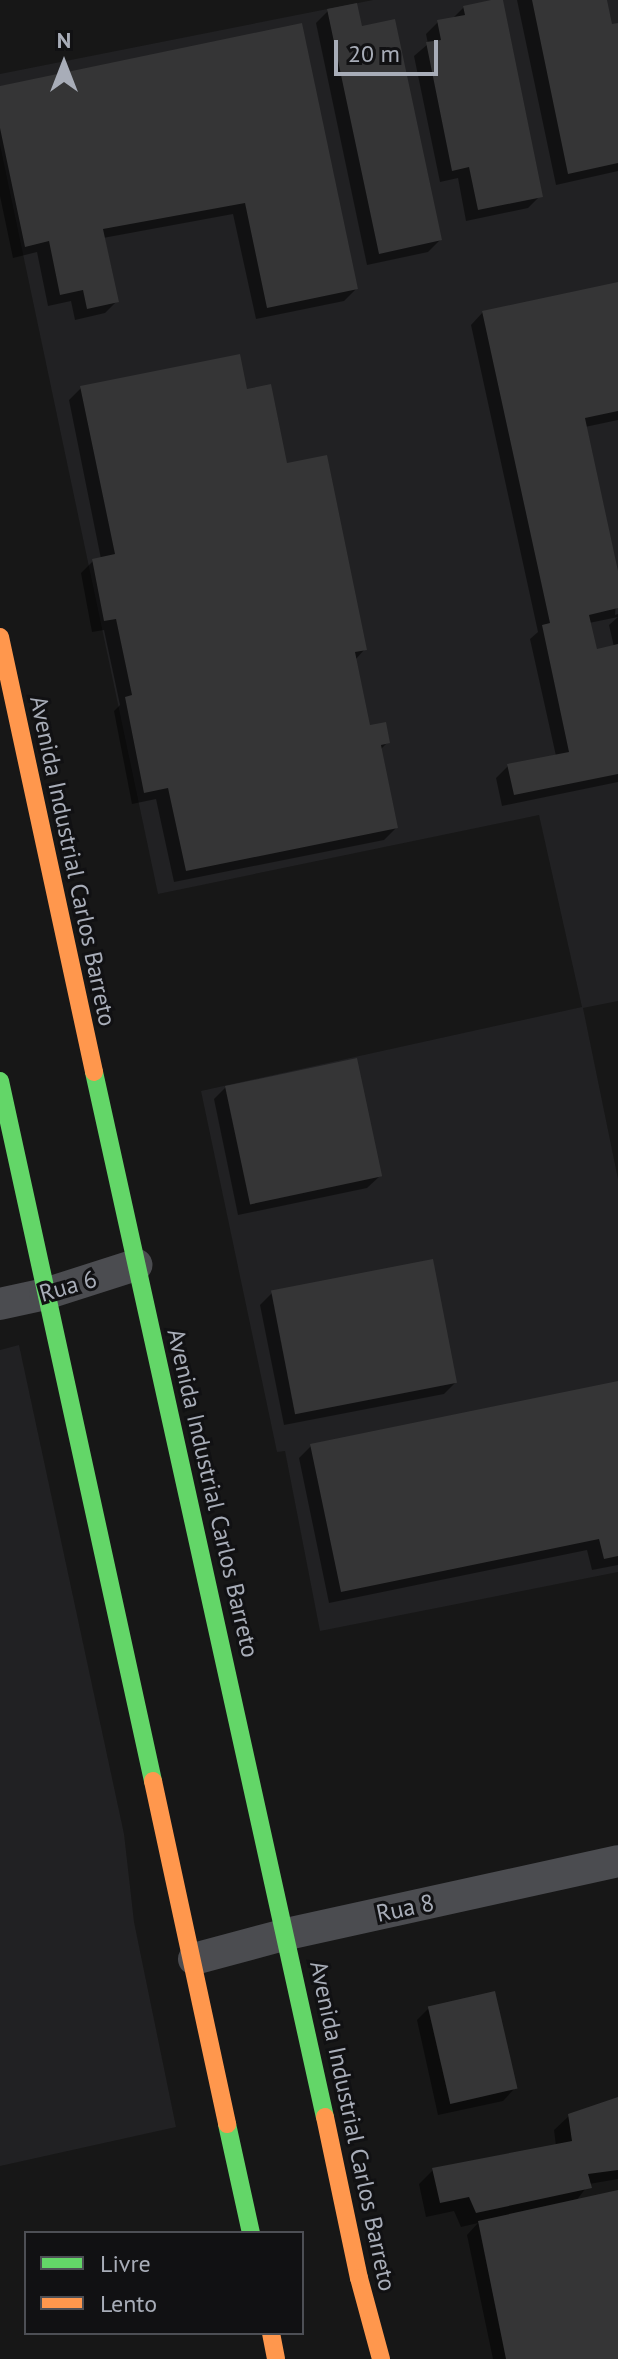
<!DOCTYPE html>
<html>
<head>
<meta charset="utf-8">
<style>
  body { margin:0 }
  #map { position:relative; width:618px; height:2359px; overflow:hidden; background:#171717; font-family:"PT Sans",sans-serif }
  div>[style] { position:absolute }
  [style*='--x'] { left:calc(var(--x)*1px); top:calc(var(--y)*1px); width:calc(var(--w)*1px); rotate:calc(var(--a)*1deg) }
  .built>* { inset:0; background:#212123 }
  .shadow>* { inset:0; background:#0007 }
  .building>* { inset:0; background:#353536; transform-origin:0 0 }
  .street>* { height:32px; margin:-16px; padding:0 16px; transform-origin:16px; border-radius:16px; background:#4b4c50 }
  .fast>* { height:18px; margin:-9px; padding:0 9px; transform-origin:9px; border-radius:9px; background:#63d668 }
  .slow>* { height:18px; margin:-9px; padding:0 9px; transform-origin:9px; border-radius:9px; background:#ff974d }
  span { translate:-50% -50%; white-space:nowrap; text-align:center; line-height:1.15; -webkit-text-stroke:6px #111113; paint-order:stroke }
  .street-label { font-size:24px; color:#a8adb8 }
  .legend { position:absolute; left:24px; top:2231px; width:280px; height:104px; box-sizing:border-box; background:#111113; border:2px solid #4d4f55; margin:0; padding:10px 14px; list-style:none; font-size:24px; color:#a8adb8 }
  .legend li { display:flex; align-items:center; gap:16px; height:40px }
  .legend b { width:40px; border:2px solid #4d4f55 }
  .north { position:absolute; left:24px; top:24px; width:80px; height:80px; -webkit-text-stroke:6px #111113; paint-order:stroke; rotate:0deg; font-size:22px; font-weight:700; line-height:32px; text-align:center; color:#a8adb8 }
  .north::after { content:''; display:block; margin:auto; width:28px; height:36px; background:#a8adb8; clip-path:polygon(50% 0,100% 100%,50% 72%,0 100%) }
  .scale { position:absolute; left:334px; top:40px; width:104px; height:36px; box-sizing:border-box; border:4px solid #a8adb8; border-top:0; padding-left:10px; font-size:24px; line-height:28px; white-space:nowrap; color:#a8adb8; -webkit-text-stroke:6px #111113; paint-order:stroke }
</style>
</head>
<body>
<div id="map">
  <div class="built">
    <div style="clip-path:polygon(373px 0,618px 0,618px 1001px,583px 1008px,618px 1179px,618px 1572px,320px 1631px,285px 1451px,277px 1452px,201px 1091px,582px 1007px,539px 815px,158px 894px,0 145px,0 74px)"></div>
    <div style="clip-path:polygon(19px 1345px,124px 1834px,134px 1922px,176px 2127px,0 2166px,0 1350px)"></div>
  </div>
  <div class="shadow">
    <div style="clip-path:polygon(501px 0,540px 196px,528px 208px,466px 221px,458px 178px,440px 182px,414px 56px,428px 44px,426px 34px,438px 22px,452px 19px,464px 7px)"></div>
    <div style="clip-path:polygon(517px 0,605px 0,611px 26px,618px 25px,618px 171px,556px 185px)"></div>
    <div style="clip-path:polygon(328px 11px,361px 28px,440px 240px,428px 252px,367px 265px,316px 23px)"></div>
    <div style="clip-path:polygon(301px 26px,356px 289px,344px 301px,256px 319px,233px 214px,103px 238px,117px 301px,105px 313px,75px 320px,71px 301px,48px 306px,37px 252px,13px 258px,0 196px,0 88px)"></div>
    <div style="clip-path:polygon(evenodd,618px 284px,618px 420px,585px 427px,618px 580px,615px 615px,618px 614px,618px 782px,502px 806px,496px 778px,508px 766px,556px 756px,530px 639px,538px 632px,471px 325px,483px 312px,618px 284px,618px 617px,609px 625px,614px 647px,595px 651px,589px 623px,618px 617px)"></div>
    <div style="clip-path:polygon(81px 388px,245px 392px,286px 465px,365px 649px,355px 660px,369px 728px,388px 742px,380px 750px,396px 828px,384px 840px,174px 882px,156px 799px,132px 804px,114px 711px,120px 705px,104px 630px,92px 632px,81px 573px,93px 561px,101px 559px,69px 400px)"></div>
    <div style="clip-path:polygon(226px 1087px,380px 1176px,367px 1188px,238px 1215px,214px 1099px)"></div>
    <div style="clip-path:polygon(272px 1293px,456px 1382px,444px 1394px,284px 1425px,260px 1305px)"></div>
    <div style="clip-path:polygon(618px 1383px,618px 1565px,592px 1570px,587px 1550px,329px 1603px,299px 1458px,311px 1446px)"></div>
    <div style="clip-path:polygon(429px 2008px,515px 2088px,503px 2101px,438px 2115px,417px 2020px)"></div>
    <div style="clip-path:polygon(618px 2099px,618px 2179px,589px 2184px,576px 2201px,618px 2192px,618px 2359px,493px 2359px,467px 2235px,478px 2223px,461px 2227px,454px 2211px,426px 2217px,419px 2184px,433px 2170px,556px 2146px,554px 2130px,569px 2116px)"></div>
  </div>
  <div class="building">
    <div style="clip-path:polygon(491px 0,503px 0,543px 197px,478px 210px,469px 167px,452px 171px,426px 42px,441px 40px,437px 20px,465px 15px,463px 6px)"></div>
    <div style="clip-path:polygon(532px 0,607px 0,612px 24px,618px 23px,618px 163px,568px 174px)"></div>
    <div style="clip-path:polygon(357px 3px,362px 26px,395px 19px,442px 240px,379px 254px,327px 9px)"></div>
    <div style="clip-path:polygon(302px 23px,358px 289px,267px 308px,245px 203px,103px 229px,119px 302px,87px 309px,83px 290px,60px 295px,49px 241px,25px 247px,0 128px,0 86px)"></div>
    <div style="clip-path:polygon(618px 282px,618px 411px,585px 418px,618px 571px,618px 608px,589px 615px,597px 649px,618px 644px,618px 774px,514px 795px,507px 764px,569px 752px,542px 625px,550px 623px,482px 311px)"></div>
    <div style="clip-path:polygon(240px 354px,247px 389px,271px 384px,287px 463px,327px 455px,367px 650px,355px 652px,370px 725px,386px 722px,390px 743px,381px 745px,398px 828px,186px 871px,168px 788px,144px 793px,125px 697px,132px 695px,116px 619px,104px 621px,92px 559px,115px 554px,80px 386px)"></div>
    <div style="left:357px;top:1058px;width:121px;height:135px;rotate:78deg"></div>
    <div style="left:433px;top:1259px;width:126px;height:165px;rotate:79deg"></div>
    <div style="clip-path:polygon(618px 1381px,618px 1556px,604px 1559px,599px 1539px,341px 1592px,310px 1444px)"></div>
    <div style="left:495px;top:1991px;width:100px;height:69px;rotate:77deg"></div>
    <div style="clip-path:polygon(618px 2097px,618px 2170px,588px 2174px,592px 2188px,476px 2213px,469px 2197px,440px 2203px,432px 2168px,572px 2141px,568px 2114px)"></div>
    <div style="clip-path:polygon(618px 2190px,618px 2359px,506px 2359px,478px 2221px)"></div>
  </div>
  <div class="street">
    <div style="--x:0;--y:1304;--w:46;--a:-12.5"></div>
    <div style="--x:45;--y:1294;--w:96;--a:-17.7"></div>
    <div style="--x:194;--y:1959;--w:96;--a:-15"></div>
    <div style="--x:287;--y:1934;--w:339;--a:-12.4"></div>
  </div>
  <div class="fast">
    <div style="--x:94;--y:1072;--w:1070;--a:77.54"></div>
    <div style="--x:0;--y:1081;--w:717;--a:77.67"></div>
    <div style="--x:227;--y:2124;--w:112;--a:77.6"></div>
  </div>
  <div class="slow">
    <div style="--x:0;--y:637;--w:445;--a:77.8"></div>
    <div style="--x:153;--y:1781;--w:351;--a:77.8"></div>
    <div style="--x:325;--y:2117;--w:165;--a:78.1"></div>
    <div style="--x:359;--y:2278;--w:84;--a:74.8"></div>
    <div style="--x:271;--y:2333;--w:26;--a:79"></div>
  </div>
  <div class="street-label">
    <span style="left:73px;top:861px;rotate:78deg">Avenida Industrial Carlos Barreto</span>
    <span style="left:68px;top:1286px;rotate:-16deg">Rua 6</span>
    <span style="left:213px;top:1493px;rotate:77deg">Avenida Industrial Carlos Barreto</span>
    <span style="left:405px;top:1908px;rotate:-12deg">Rua 8</span>
    <span style="left:353px;top:2126px;rotate:78deg">Avenida Industrial Carlos Barreto</span>
  </div>
  <ul class="legend">
  <li><b style="height:10px;background:#63d668"></b>Livre</li>
  <li><b style="height:10px;background:#ff974d"></b>Lento</li>
  </ul>
  <div class="north">N</div>
  <div class="scale">20 m</div>
</div>
</body>
</html>
